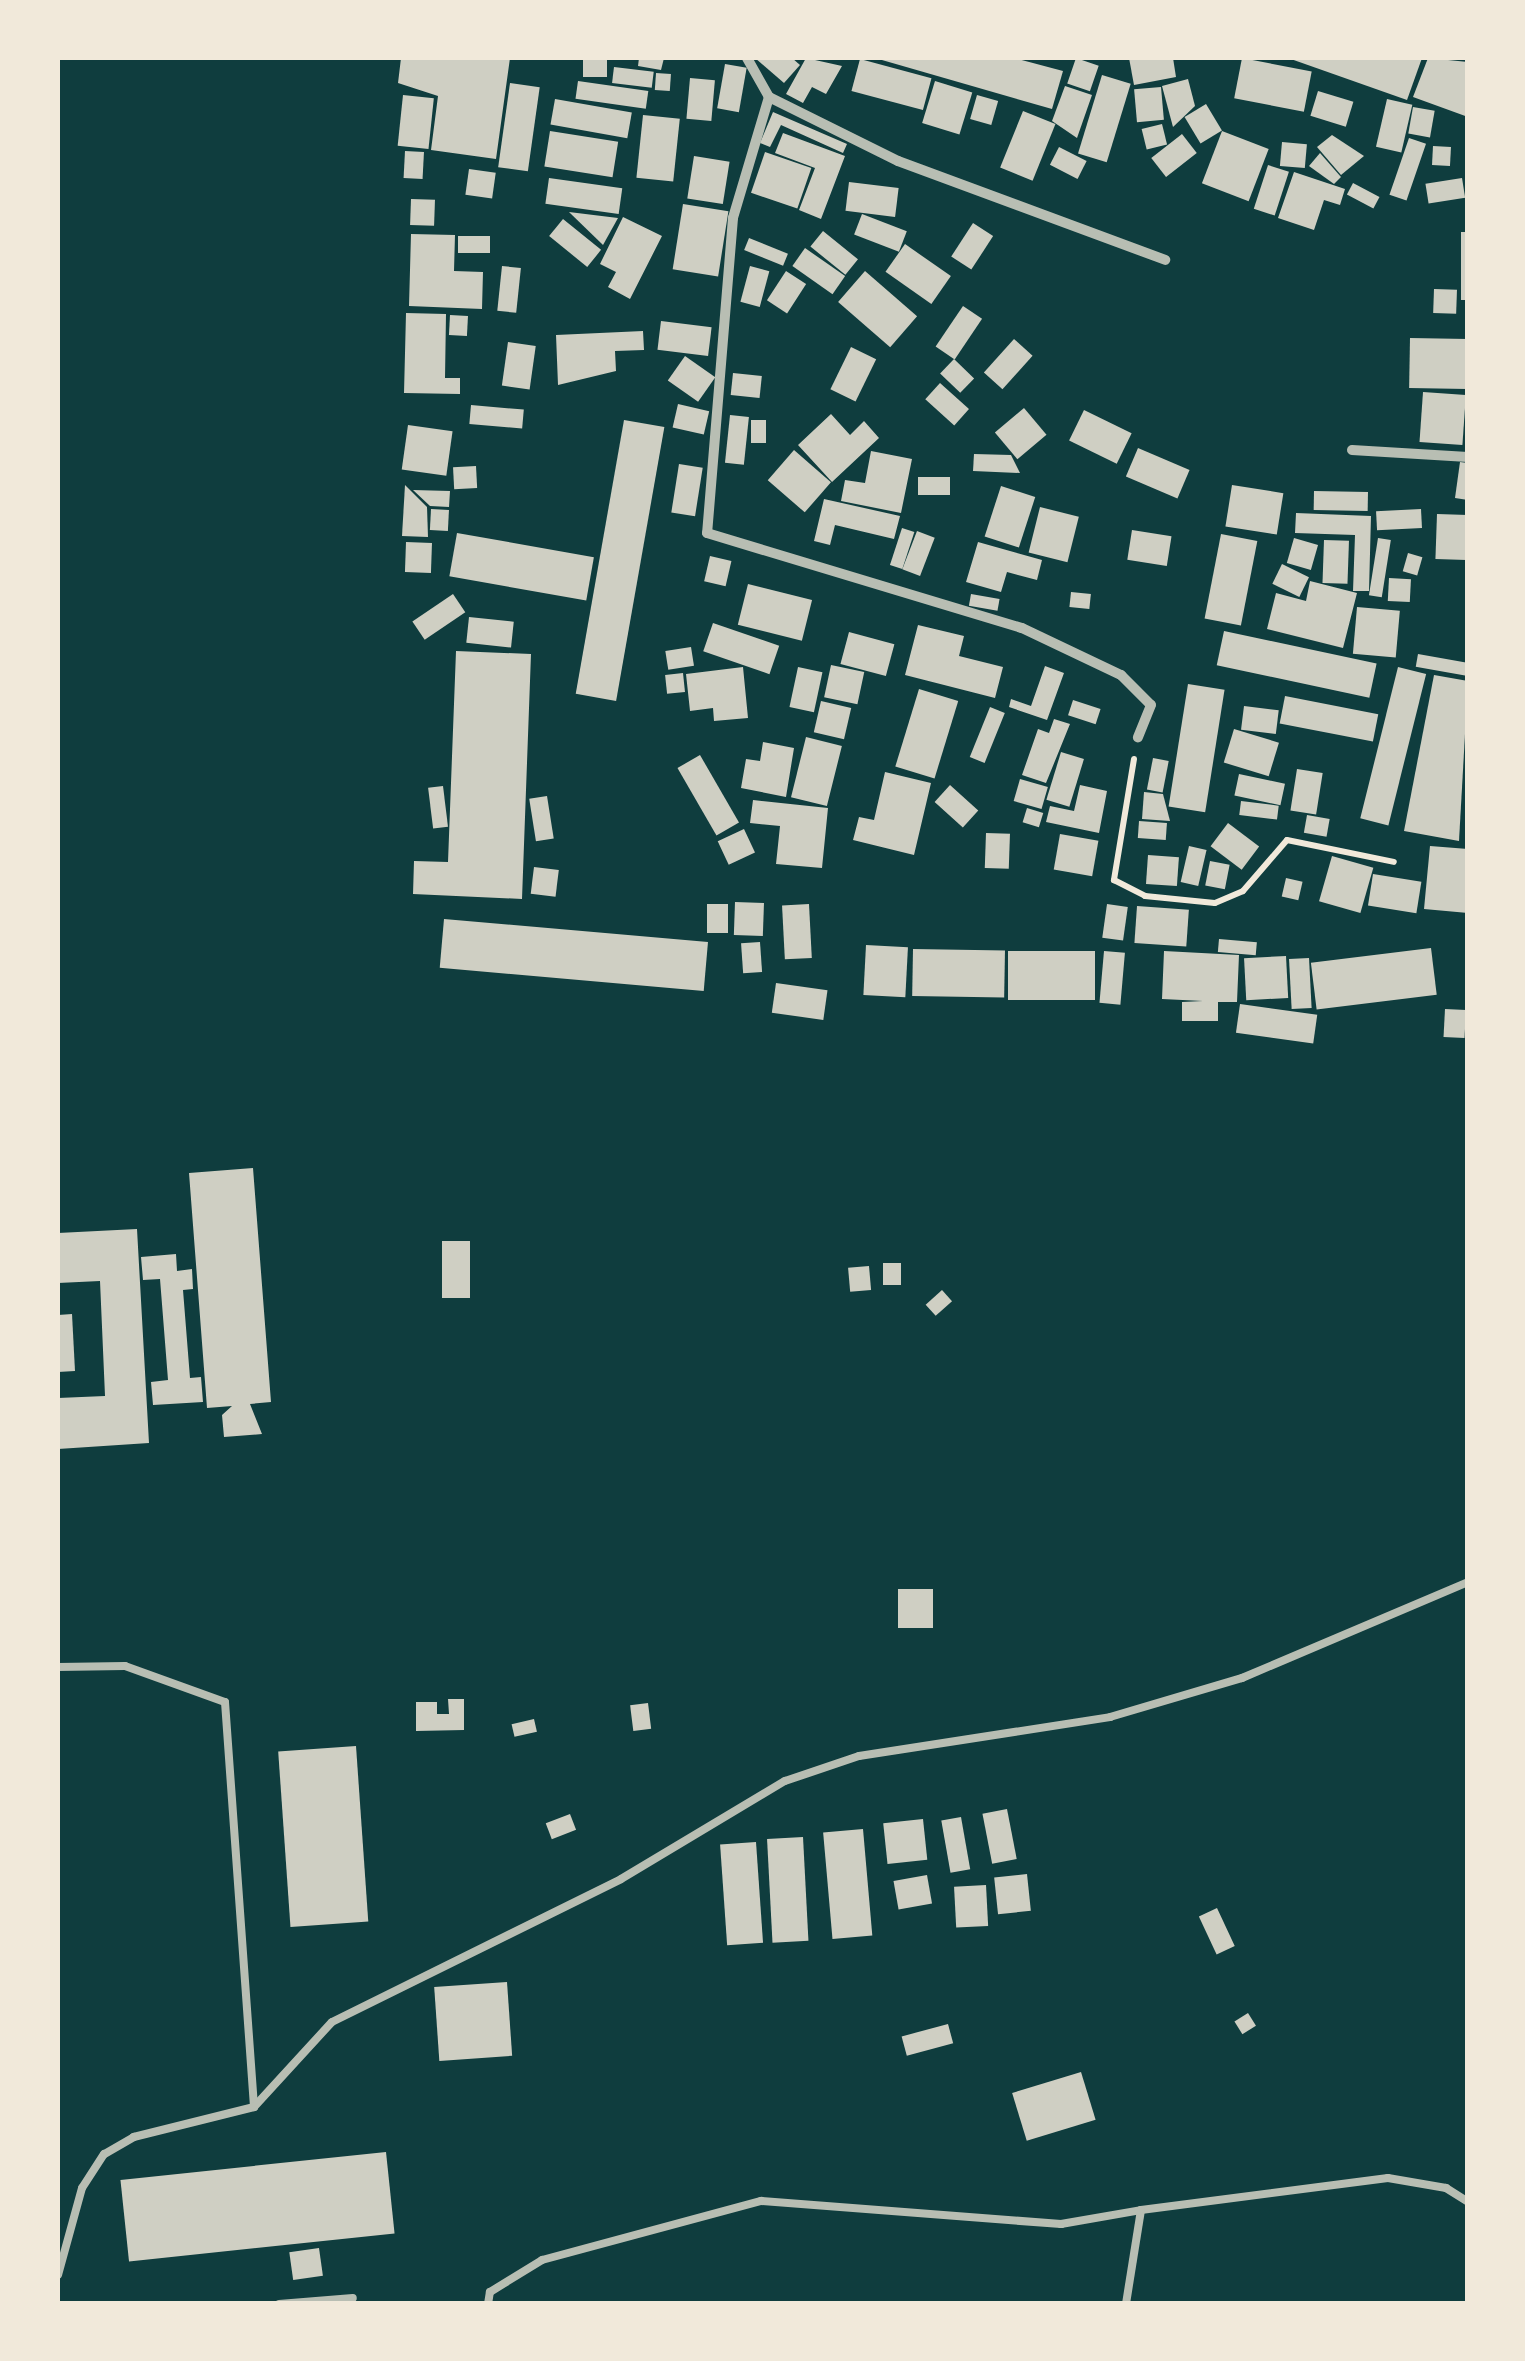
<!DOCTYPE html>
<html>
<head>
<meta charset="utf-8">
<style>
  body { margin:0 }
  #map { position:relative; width:1525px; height:2361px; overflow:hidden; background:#0f3d3e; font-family:"Zilla Slab",serif }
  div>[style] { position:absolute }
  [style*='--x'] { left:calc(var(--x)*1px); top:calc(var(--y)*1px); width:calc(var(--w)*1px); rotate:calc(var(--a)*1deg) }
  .building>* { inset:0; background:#cfcfc3; transform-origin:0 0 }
  .path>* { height:6px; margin:-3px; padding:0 3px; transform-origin:3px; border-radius:3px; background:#f1e9da }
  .service>* { height:8px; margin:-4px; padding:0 4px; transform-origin:4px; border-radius:4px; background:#b8beb3 }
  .minor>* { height:10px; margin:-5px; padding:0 5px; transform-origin:5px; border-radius:5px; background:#b8beb3 }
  span { translate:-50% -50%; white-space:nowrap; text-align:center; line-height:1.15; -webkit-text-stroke:9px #f1e9da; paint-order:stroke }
  .frame { position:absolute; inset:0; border:60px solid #f1e9da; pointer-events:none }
</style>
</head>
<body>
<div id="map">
  <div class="building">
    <div style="clip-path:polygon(401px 58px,510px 58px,496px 159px,431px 150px,438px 96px,398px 83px)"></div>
    <div style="left:583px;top:58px;width:24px;height:19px"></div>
    <div style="clip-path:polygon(639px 58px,664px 58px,661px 70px,638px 66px)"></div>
    <div style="clip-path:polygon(755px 58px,792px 58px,800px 65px,784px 83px)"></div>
    <div style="clip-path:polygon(806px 58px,842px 66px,826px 94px,812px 87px,803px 103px,786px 94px)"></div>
    <div style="clip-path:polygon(875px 58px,1014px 58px,1063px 71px,1052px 109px)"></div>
    <div style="left:1076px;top:58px;width:24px;height:27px;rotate:19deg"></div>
    <div style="clip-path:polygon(1129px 58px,1173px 58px,1176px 77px,1134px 85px)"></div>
    <div style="left:1242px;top:58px;width:71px;height:41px;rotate:11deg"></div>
    <div style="clip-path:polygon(1288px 58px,1422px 58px,1407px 100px)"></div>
    <div style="clip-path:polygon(1428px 58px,1468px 62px,1468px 117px,1413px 97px)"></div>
    <div style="left:860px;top:59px;width:74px;height:33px;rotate:15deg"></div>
    <div style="left:725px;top:64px;width:22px;height:45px;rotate:10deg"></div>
    <div style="left:614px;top:67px;width:40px;height:16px;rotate:7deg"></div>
    <div style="left:656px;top:73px;width:15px;height:17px;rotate:4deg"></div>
    <div style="left:1102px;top:75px;width:30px;height:82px;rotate:17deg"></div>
    <div style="left:690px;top:78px;width:25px;height:41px;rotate:5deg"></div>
    <div style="clip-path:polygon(1188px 79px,1195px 106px,1173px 127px,1162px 86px)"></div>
    <div style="left:578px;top:81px;width:71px;height:18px;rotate:8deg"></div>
    <div style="left:935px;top:81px;width:39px;height:44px;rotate:17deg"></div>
    <div style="left:510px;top:83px;width:30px;height:85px;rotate:8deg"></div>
    <div style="clip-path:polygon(1065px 86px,1092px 95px,1077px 138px,1052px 121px)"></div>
    <div style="left:1161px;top:87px;width:33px;height:27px;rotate:85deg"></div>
    <div style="left:1318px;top:91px;width:37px;height:26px;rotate:17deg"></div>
    <div style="left:403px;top:95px;width:31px;height:51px;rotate:6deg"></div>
    <div style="left:977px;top:95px;width:22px;height:25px;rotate:16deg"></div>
    <div style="left:555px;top:99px;width:78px;height:26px;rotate:10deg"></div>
    <div style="left:1387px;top:99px;width:26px;height:49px;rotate:13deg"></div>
    <div style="left:1206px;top:104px;width:31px;height:25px;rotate:59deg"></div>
    <div style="left:1413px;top:107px;width:22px;height:27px;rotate:10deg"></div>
    <div style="left:1023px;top:111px;width:35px;height:61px;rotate:22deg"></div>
    <div style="clip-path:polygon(773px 112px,847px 144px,843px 153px,781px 125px,770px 147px,760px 143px)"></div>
    <div style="left:643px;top:115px;width:37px;height:63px;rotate:6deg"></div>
    <div style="left:1162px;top:124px;width:21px;height:21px;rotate:76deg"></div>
    <div style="left:550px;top:131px;width:69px;height:36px;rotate:9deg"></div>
    <div style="left:1222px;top:131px;width:50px;height:56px;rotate:21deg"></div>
    <div style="clip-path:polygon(783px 133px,845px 156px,821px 219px,799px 210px,815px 168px,775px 153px)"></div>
    <div style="left:1182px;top:134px;width:24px;height:39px;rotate:52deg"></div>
    <div style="clip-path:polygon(1332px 135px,1364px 156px,1341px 175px,1317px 147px)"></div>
    <div style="left:1409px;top:138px;width:18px;height:60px;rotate:19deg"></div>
    <div style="left:1282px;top:142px;width:25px;height:24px;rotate:5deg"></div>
    <div style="left:1433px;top:146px;width:18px;height:19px;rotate:3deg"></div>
    <div style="left:1059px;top:147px;width:31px;height:20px;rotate:27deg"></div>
    <div style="left:405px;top:151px;width:19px;height:27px;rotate:3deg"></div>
    <div style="left:765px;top:152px;width:49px;height:43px;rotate:19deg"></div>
    <div style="clip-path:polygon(1320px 153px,1341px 177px,1334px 184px,1309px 166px)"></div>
    <div style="left:694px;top:156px;width:36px;height:43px;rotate:9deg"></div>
    <div style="left:1268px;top:165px;width:22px;height:46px;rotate:18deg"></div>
    <div style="left:469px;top:169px;width:27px;height:26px;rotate:8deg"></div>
    <div style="clip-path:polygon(1294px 172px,1345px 189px,1340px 205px,1324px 200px,1314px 230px,1278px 218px)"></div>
    <div style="left:549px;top:178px;width:74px;height:26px;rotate:8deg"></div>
    <div style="left:1462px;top:178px;width:20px;height:37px;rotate:81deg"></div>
    <div style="left:849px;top:182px;width:50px;height:29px;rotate:7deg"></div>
    <div style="left:1353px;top:183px;width:30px;height:13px;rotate:28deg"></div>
    <div style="left:411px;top:199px;width:24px;height:26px;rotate:2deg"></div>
    <div style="left:683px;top:204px;width:46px;height:66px;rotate:9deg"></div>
    <div style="clip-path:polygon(569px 212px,618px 218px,603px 245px)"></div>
    <div style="left:862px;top:214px;width:48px;height:22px;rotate:21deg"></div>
    <div style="clip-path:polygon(623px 217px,662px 236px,630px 299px,608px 287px,616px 272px,600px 264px)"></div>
    <div style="left:563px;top:219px;width:49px;height:22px;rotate:39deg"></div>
    <div style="left:973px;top:223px;width:24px;height:40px;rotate:33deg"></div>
    <div style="left:823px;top:231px;width:45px;height:20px;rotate:39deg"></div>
    <div style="left:1461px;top:232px;width:7px;height:68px"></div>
    <div style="clip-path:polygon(411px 234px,455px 235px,454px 271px,483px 272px,482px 309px,409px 306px)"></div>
    <div style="left:458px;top:236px;width:32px;height:17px"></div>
    <div style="left:749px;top:238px;width:42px;height:13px;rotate:22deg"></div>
    <div style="left:905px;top:244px;width:56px;height:34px;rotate:35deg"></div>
    <div style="left:805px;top:248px;width:49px;height:22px;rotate:35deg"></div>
    <div style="left:502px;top:266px;width:19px;height:45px;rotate:6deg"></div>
    <div style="left:750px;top:266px;width:20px;height:37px;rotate:15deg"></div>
    <div style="left:786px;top:271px;width:24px;height:35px;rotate:33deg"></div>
    <div style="left:865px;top:271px;width:69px;height:41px;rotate:41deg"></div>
    <div style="left:1434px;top:289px;width:23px;height:24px;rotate:2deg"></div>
    <div style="left:963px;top:306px;width:23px;height:49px;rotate:34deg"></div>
    <div style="clip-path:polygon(406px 313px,446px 314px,445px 378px,460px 378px,460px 394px,404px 393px)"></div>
    <div style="left:450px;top:315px;width:18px;height:20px;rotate:3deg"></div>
    <div style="left:661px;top:321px;width:51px;height:29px;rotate:7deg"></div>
    <div style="clip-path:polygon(643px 331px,644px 350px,615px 351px,616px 371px,558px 385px,556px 335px)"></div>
    <div style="left:1410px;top:338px;width:58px;height:50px;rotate:1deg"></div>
    <div style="left:1014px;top:339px;width:25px;height:45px;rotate:42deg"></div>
    <div style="left:508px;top:342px;width:28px;height:44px;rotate:8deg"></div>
    <div style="left:851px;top:347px;width:28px;height:47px;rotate:26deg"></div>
    <div style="left:685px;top:356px;width:37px;height:30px;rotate:35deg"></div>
    <div style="left:954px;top:359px;width:28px;height:20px;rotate:44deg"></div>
    <div style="left:733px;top:373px;width:29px;height:22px;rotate:6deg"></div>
    <div style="left:940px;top:383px;width:39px;height:22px;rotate:42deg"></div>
    <div style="left:1423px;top:392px;width:43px;height:50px;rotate:4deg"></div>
    <div style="left:678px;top:404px;width:32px;height:24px;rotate:13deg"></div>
    <div style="left:471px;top:405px;width:53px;height:19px;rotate:5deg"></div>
    <div style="left:1024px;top:408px;width:35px;height:38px;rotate:50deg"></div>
    <div style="left:1084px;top:410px;width:53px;height:34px;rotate:26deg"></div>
    <div style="clip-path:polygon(831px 414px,850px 435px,864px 421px,879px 438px,832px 482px,798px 445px)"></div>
    <div style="left:730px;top:415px;width:19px;height:48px;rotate:6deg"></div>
    <div style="left:624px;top:420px;width:41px;height:278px;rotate:10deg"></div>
    <div style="left:766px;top:420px;width:23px;height:15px;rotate:90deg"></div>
    <div style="left:408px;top:425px;width:45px;height:45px;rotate:8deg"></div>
    <div style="left:1138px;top:448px;width:56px;height:31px;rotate:23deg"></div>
    <div style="left:794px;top:450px;width:49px;height:40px;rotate:41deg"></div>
    <div style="clip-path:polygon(871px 451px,912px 459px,901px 513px,841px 501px,845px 480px,865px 483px)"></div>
    <div style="clip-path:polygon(974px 454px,1011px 455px,1020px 473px,973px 471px)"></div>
    <div style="clip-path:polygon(1460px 462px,1468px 463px,1468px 500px,1455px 498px)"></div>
    <div style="left:679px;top:464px;width:24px;height:49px;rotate:9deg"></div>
    <div style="left:476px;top:466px;width:22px;height:23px;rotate:87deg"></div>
    <div style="left:918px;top:477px;width:32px;height:18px"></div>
    <div style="clip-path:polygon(405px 485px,427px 507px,428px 537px,402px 536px)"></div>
    <div style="left:1232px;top:485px;width:52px;height:42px;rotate:9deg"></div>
    <div style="left:1001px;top:486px;width:36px;height:53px;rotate:18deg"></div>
    <div style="clip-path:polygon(413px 490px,450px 491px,449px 507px,430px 506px)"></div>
    <div style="left:1314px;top:491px;width:54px;height:19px;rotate:1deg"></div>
    <div style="clip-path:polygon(824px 499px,900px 516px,894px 539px,835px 525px,830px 545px,814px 541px)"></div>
    <div style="left:1040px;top:507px;width:40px;height:47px;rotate:14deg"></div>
    <div style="left:431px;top:509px;width:18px;height:21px;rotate:3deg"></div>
    <div style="left:1421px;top:509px;width:19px;height:45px;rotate:87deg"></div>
    <div style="clip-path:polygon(1296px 513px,1371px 516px,1369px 591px,1353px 591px,1355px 535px,1295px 533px)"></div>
    <div style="left:1437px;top:514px;width:31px;height:45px;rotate:2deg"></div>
    <div style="left:902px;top:528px;width:13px;height:39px;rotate:18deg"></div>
    <div style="left:1132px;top:530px;width:40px;height:30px;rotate:9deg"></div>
    <div style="left:917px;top:531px;width:19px;height:41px;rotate:21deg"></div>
    <div style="left:457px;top:533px;width:139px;height:44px;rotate:10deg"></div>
    <div style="left:1221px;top:534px;width:37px;height:86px;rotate:11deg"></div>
    <div style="left:1294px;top:538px;width:25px;height:26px;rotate:16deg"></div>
    <div style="left:1378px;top:538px;width:13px;height:58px;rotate:9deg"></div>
    <div style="left:1324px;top:540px;width:25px;height:43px;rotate:2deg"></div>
    <div style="left:406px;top:542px;width:26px;height:30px;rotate:2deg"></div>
    <div style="clip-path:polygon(978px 542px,1042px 560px,1037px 580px,1007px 572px,1001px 592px,966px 582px)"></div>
    <div style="left:1408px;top:553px;width:15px;height:19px;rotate:16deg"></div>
    <div style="left:710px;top:556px;width:22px;height:26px;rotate:13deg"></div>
    <div style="left:1282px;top:564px;width:30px;height:22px;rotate:26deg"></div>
    <div style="left:1389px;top:578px;width:22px;height:23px;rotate:3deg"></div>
    <div style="clip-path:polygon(1310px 581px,1357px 593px,1343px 648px,1267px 629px,1276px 593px,1306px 601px)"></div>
    <div style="left:748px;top:584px;width:66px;height:42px;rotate:14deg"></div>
    <div style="left:1071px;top:592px;width:20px;height:15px;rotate:6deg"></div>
    <div style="left:453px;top:594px;width:22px;height:49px;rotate:56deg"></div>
    <div style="left:971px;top:594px;width:29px;height:12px;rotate:10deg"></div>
    <div style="left:1357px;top:607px;width:43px;height:47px;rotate:5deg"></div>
    <div style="left:469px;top:617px;width:45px;height:26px;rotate:6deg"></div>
    <div style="left:713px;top:623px;width:70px;height:30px;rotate:19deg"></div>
    <div style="clip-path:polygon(918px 625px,964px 636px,959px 656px,1003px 667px,995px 698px,905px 675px)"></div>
    <div style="left:1224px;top:631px;width:156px;height:35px;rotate:12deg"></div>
    <div style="left:849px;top:632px;width:47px;height:33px;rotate:15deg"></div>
    <div style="left:691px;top:647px;width:19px;height:26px;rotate:81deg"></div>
    <div style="clip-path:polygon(456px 651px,531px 654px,522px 899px,413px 894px,414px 861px,448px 862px)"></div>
    <div style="left:1418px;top:654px;width:50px;height:13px;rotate:10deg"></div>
    <div style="left:831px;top:665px;width:34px;height:33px;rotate:12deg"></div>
    <div style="clip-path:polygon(1045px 666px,1064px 673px,1047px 720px,1009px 707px,1011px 699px,1031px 706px)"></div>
    <div style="clip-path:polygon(743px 667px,748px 718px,714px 721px,713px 708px,690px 711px,686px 674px)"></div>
    <div style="left:798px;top:667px;width:25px;height:41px;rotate:12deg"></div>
    <div style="left:1398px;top:667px;width:29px;height:156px;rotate:14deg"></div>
    <div style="left:683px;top:673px;width:19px;height:18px;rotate:84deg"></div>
    <div style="clip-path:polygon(1434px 675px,1468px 681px,1459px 841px,1404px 831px)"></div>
    <div style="left:1188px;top:684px;width:37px;height:124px;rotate:9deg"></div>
    <div style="left:919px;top:689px;width:41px;height:81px;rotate:17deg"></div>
    <div style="left:1285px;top:696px;width:95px;height:28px;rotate:11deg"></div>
    <div style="left:1073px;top:700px;width:29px;height:16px;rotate:18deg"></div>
    <div style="left:821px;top:701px;width:31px;height:32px;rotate:13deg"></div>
    <div style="left:1244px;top:706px;width:35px;height:24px;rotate:7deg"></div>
    <div style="left:990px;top:707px;width:16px;height:54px;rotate:22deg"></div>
    <div style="clip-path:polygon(1054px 719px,1070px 724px,1046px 783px,1022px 775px,1038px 729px,1049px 733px)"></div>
    <div style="left:1234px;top:729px;width:47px;height:35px;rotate:17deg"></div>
    <div style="left:806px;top:737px;width:37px;height:62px;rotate:14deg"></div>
    <div style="clip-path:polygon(763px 742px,794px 748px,786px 797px,741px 788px,746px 759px,760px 761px)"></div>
    <div style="left:1061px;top:752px;width:24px;height:50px;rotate:17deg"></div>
    <div style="left:700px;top:755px;width:78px;height:26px;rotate:60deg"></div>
    <div style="left:1153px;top:758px;width:16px;height:32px;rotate:11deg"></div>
    <div style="left:1297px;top:769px;width:26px;height:42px;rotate:9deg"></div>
    <div style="clip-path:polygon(885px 772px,931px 783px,914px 855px,853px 840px,859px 817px,874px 820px)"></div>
    <div style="left:1239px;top:774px;width:47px;height:22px;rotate:12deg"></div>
    <div style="left:1020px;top:779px;width:29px;height:23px;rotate:16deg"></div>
    <div style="left:950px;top:785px;width:38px;height:23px;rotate:42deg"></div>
    <div style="clip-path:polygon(1080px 785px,1107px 791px,1099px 833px,1046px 822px,1050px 806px,1074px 811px)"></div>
    <div style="left:443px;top:786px;width:41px;height:15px;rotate:83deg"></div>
    <div style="clip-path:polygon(1144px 792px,1163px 794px,1170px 821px,1142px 819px)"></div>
    <div style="left:547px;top:796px;width:43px;height:18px;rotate:81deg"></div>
    <div style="clip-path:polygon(753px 800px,828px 808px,822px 868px,776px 864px,780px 826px,750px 823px)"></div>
    <div style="left:1241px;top:801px;width:38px;height:14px;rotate:7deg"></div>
    <div style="left:1027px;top:808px;width:17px;height:15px;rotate:17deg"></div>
    <div style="left:1307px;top:815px;width:23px;height:18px;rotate:10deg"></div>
    <div style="left:1139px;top:821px;width:28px;height:17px;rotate:4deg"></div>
    <div style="left:1228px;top:823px;width:39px;height:29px;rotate:37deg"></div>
    <div style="left:744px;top:829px;width:26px;height:29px;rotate:65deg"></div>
    <div style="left:986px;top:833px;width:24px;height:35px;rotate:2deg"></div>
    <div style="left:1060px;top:834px;width:39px;height:36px;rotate:10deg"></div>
    <div style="left:1189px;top:846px;width:18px;height:37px;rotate:13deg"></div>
    <div style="clip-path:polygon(1430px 846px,1468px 849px,1468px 913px,1424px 909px)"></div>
    <div style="left:1148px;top:855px;width:31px;height:29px;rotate:4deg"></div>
    <div style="left:1332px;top:856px;width:43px;height:47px;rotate:16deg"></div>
    <div style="left:1210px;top:861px;width:20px;height:25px;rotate:11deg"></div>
    <div style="left:534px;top:867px;width:25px;height:27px;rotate:7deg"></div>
    <div style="left:1373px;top:874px;width:49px;height:32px;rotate:9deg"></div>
    <div style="left:1286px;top:878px;width:17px;height:19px;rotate:13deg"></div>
    <div style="left:735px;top:902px;width:29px;height:33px;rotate:2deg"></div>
    <div style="left:707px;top:904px;width:21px;height:29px"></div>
    <div style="left:809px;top:904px;width:54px;height:27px;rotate:87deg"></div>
    <div style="left:1107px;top:904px;width:21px;height:34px;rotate:8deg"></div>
    <div style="left:1137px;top:906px;width:52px;height:37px;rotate:4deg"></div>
    <div style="left:444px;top:919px;width:265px;height:49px;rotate:5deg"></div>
    <div style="left:1219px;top:939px;width:38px;height:13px;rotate:5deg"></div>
    <div style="left:760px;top:942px;width:30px;height:19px;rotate:86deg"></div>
    <div style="left:866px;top:945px;width:42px;height:50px;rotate:3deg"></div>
    <div style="left:1431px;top:948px;width:47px;height:121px;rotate:83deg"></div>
    <div style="left:913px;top:949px;width:92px;height:47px;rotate:1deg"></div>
    <div style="left:1008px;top:951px;width:87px;height:49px"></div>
    <div style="left:1104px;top:951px;width:21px;height:52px;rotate:5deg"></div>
    <div style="clip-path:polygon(1164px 951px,1239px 955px,1237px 1002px,1218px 1002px,1218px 1021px,1182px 1021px,1182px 1002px,1203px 1001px,1162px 999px)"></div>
    <div style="left:1286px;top:956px;width:42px;height:42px;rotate:87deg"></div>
    <div style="left:1309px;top:958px;width:50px;height:20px;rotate:87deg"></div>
    <div style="left:776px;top:983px;width:52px;height:30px;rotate:8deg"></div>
    <div style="left:1240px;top:1004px;width:78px;height:29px;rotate:8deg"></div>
    <div style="left:1445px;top:1009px;width:21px;height:28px;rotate:3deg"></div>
    <div style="clip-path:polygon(253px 1168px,271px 1402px,250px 1404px,262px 1434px,224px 1437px,222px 1415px,232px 1406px,207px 1408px,189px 1173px)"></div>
    <div style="clip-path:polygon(137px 1229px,149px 1443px,58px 1449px,58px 1398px,105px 1396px,100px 1281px,58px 1283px,58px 1233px)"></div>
    <div style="left:442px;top:1241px;width:28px;height:57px"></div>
    <div style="clip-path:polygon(176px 1254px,177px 1271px,192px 1269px,193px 1289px,183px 1290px,190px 1378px,201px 1377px,203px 1402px,153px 1405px,151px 1382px,168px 1380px,160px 1279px,143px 1280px,141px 1257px)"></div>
    <div style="left:883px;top:1263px;width:18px;height:22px"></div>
    <div style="left:869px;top:1266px;width:24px;height:21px;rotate:85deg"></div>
    <div style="left:942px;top:1290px;width:15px;height:22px;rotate:48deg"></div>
    <div style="clip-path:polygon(72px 1314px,75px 1371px,58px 1372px,58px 1315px)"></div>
    <div style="left:898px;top:1589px;width:35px;height:39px"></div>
    <div style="clip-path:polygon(448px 1699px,464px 1699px,464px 1730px,416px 1731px,416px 1702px,437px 1702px,437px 1714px,449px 1714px)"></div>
    <div style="left:648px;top:1703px;width:26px;height:18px;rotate:83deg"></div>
    <div style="left:534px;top:1719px;width:13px;height:23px;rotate:77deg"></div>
    <div style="left:356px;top:1746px;width:176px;height:78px;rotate:86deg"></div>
    <div style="left:1007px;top:1809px;width:51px;height:25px;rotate:79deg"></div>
    <div style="left:570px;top:1814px;width:17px;height:26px;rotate:69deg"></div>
    <div style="left:961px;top:1817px;width:53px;height:20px;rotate:80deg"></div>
    <div style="left:923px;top:1819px;width:41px;height:40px;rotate:84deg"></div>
    <div style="left:863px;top:1829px;width:107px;height:40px;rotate:85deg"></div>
    <div style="left:803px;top:1837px;width:104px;height:36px;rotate:87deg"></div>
    <div style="left:756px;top:1842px;width:101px;height:36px;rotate:86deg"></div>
    <div style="left:1027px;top:1874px;width:37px;height:33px;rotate:84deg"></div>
    <div style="left:927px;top:1875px;width:29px;height:34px;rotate:80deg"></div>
    <div style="left:986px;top:1885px;width:41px;height:32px;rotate:87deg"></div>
    <div style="left:1217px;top:1908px;width:42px;height:20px;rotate:65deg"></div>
    <div style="left:507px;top:1982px;width:74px;height:73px;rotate:86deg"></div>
    <div style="left:1248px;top:2013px;width:15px;height:16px;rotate:58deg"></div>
    <div style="left:948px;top:2024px;width:20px;height:48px;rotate:75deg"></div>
    <div style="left:1081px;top:2072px;width:50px;height:72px;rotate:73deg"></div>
    <div style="left:386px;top:2152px;width:82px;height:267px;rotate:84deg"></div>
    <div style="left:319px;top:2248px;width:28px;height:30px;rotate:82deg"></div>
  </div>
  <div class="path">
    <div style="--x:1134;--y:759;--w:123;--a:99.4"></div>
    <div style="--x:1114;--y:880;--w:35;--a:27"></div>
    <div style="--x:1145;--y:896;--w:70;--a:5.7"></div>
    <div style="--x:1215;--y:903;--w:30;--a:-23"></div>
    <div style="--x:1243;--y:891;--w:67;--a:-49.2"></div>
    <div style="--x:1287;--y:840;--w:109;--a:11.6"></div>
  </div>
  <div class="service">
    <div style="--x:58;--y:1667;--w:67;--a:-0.9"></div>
    <div style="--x:125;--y:1666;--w:106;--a:19.8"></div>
    <div style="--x:225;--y:1702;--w:406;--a:85.9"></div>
    <div style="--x:254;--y:2107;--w:124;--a:166"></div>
    <div style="--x:134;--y:2137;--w:34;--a:150"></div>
    <div style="--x:104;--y:2154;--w:40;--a:122.9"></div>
    <div style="--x:82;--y:2188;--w:90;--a:105.4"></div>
    <div style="--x:254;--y:2107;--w:115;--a:-47.5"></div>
    <div style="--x:332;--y:2022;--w:322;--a:-26.3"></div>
    <div style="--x:621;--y:1879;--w:191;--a:-30.9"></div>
    <div style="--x:785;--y:1781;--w:78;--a:-18.7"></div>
    <div style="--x:859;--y:1756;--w:254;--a:-8.8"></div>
    <div style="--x:1110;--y:1717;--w:138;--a:-16.5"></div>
    <div style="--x:1242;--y:1678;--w:246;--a:-23"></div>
    <div style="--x:1141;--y:2210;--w:249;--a:-7.4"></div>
    <div style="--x:1388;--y:2178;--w:59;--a:9.8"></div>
    <div style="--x:1446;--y:2188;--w:26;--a:32"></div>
    <div style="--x:279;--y:2304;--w:74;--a:-4.6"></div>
    <div style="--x:488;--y:2304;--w:12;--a:-81"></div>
    <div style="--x:490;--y:2292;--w:61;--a:-31.6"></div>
    <div style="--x:542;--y:2260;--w:227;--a:-15.1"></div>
    <div style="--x:761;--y:2201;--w:301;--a:4.4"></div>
    <div style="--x:1061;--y:2224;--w:81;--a:-9.9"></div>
    <div style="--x:1141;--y:2210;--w:95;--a:99.1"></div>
  </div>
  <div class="minor">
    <div style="--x:747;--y:58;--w:45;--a:60.6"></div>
    <div style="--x:769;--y:97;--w:126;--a:106.6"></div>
    <div style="--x:733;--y:218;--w:316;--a:94.7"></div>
    <div style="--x:707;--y:533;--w:329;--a:16.8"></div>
    <div style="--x:1022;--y:628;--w:110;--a:25.4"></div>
    <div style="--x:1121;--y:675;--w:42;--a:45"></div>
    <div style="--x:1151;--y:705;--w:35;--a:112"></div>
    <div style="--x:769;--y:97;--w:144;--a:26.4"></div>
    <div style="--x:898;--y:161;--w:285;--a:20.3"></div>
    <div style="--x:1352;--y:450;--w:116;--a:3.5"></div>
  </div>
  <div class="frame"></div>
</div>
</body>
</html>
